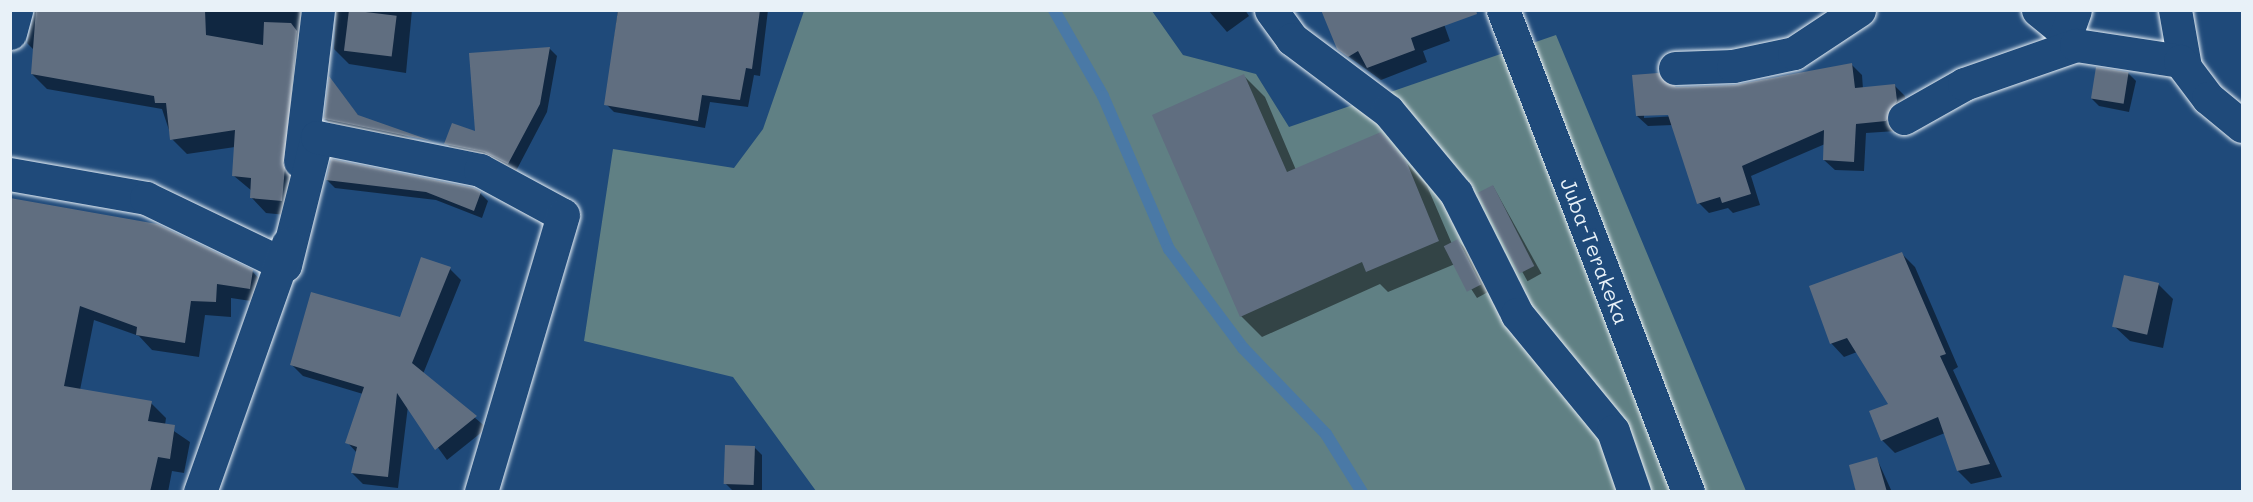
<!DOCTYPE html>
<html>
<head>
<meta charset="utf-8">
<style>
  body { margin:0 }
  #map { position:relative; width:2253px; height:502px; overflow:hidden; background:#1f4a7a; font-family:Mali,sans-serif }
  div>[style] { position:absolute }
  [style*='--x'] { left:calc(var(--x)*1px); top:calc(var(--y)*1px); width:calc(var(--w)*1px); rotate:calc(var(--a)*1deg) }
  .green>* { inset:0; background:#608084 }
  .shadow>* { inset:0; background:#0007; transform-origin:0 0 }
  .stream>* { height:12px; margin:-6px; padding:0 6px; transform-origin:6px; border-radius:6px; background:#4a79a6 }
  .building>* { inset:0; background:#606e80; transform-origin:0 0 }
  .roads { filter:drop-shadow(0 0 2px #e8f1f8) drop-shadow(0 0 2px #e8f1f8) }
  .minor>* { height:33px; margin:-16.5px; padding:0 16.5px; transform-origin:16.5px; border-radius:16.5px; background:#1f4a7a }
  .major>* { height:33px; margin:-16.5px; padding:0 16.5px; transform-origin:16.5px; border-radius:16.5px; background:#1f4a7a }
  span { translate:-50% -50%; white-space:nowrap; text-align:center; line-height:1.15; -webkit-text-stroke:6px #1f4a7a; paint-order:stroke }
  .street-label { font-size:21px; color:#e8f1f8 }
  .frame { position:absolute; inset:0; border:12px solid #e8f1f8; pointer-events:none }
</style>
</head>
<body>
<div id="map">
  <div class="green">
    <div style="clip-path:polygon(804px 11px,1152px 11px,1183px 55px,1256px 74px,1289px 127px,1556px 35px,1746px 491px,816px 491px,733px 377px,584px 341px,613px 149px,734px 168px,763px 129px)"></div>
  </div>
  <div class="shadow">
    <div style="clip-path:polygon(35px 10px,323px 10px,296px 216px,266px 213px,251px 197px,252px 191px,234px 176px,235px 147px,187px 154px,172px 139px,162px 109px,47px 89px,32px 74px,36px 52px,27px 43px)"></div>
    <div style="clip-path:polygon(336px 10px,412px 10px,406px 73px,349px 64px,334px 49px)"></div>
    <div style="clip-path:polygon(618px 10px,768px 10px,760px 76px,754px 75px,748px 107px,710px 102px,705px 128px,614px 112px,606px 104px)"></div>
    <div style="clip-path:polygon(1208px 10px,1245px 10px,1249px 16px,1227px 32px)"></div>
    <div style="clip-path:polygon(1439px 10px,1450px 41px,1423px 51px,1427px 62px,1381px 80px,1338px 49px)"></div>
    <div style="clip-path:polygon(549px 48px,557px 56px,547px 112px,516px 171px,454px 151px,446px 143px,477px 133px)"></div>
    <div style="clip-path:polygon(evenodd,1851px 64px,1862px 75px,1863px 89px,1895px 86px,1905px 96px,1906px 112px,1896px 131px,1866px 133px,1864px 171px,1835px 170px,1824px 160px,1825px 144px,1751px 176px,1760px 205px,1733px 213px,1728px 208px,1709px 213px,1699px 203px,1673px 125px,1648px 126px,1637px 116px,1675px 88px,1734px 86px,1851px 64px,1675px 113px,1676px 116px,1644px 118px,1644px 115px,1675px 113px)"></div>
    <div style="clip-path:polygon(2128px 73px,2136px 81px,2129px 112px,2099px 106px,2091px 98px)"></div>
    <div style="clip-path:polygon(1244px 76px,1265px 97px,1296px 170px,1381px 134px,1427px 186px,1452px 244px,1458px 241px,1466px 249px,1488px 292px,1477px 298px,1455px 264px,1388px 292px,1380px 284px,1262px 337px,1241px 316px)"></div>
    <div style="clip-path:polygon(330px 79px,360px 118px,436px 148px,334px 127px,325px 119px)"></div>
    <div style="clip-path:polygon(327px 180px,480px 193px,488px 201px,482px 218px,436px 200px,335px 188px)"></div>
    <div style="left:1493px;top:186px;width:100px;height:16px;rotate:61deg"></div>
    <div style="clip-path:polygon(10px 200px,252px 271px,267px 287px,264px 303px,231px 298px,231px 317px,205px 315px,199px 357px,152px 350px,139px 336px,94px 320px,80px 390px,151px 403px,166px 418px,165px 425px,190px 442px,184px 473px,172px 471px,168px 492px,10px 492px)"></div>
    <div style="clip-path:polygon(1902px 254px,1915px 267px,1958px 367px,1953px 370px,2002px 477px,1971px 484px,1958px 471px,1945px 433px,1895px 453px,1882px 440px,1890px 404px,1857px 352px,1844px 357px,1831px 343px)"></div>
    <div style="clip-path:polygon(450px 269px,461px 280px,423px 374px,487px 428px,447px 460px,408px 406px,398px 488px,363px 484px,352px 473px,357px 453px,347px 442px,363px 394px,303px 376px,292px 365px,401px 319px)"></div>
    <div style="clip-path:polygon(2158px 284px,2173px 299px,2163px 348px,2130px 341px,2115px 327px)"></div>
    <div style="clip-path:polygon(754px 447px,762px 455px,762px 492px,733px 491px,725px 483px)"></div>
    <div style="clip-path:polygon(1877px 459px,1892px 492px,1858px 492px)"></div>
  </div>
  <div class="stream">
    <div style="--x:1054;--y:10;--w:99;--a:60.3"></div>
    <div style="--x:1103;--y:96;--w:167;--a:66.7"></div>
    <div style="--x:1169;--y:249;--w:124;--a:53.2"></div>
    <div style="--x:1243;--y:348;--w:120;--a:46"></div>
    <div style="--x:1326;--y:434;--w:68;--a:58.2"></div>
  </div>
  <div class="building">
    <div style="clip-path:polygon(36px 10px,205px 10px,206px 35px,263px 45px,264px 22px,291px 23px,297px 31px,282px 201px,250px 198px,251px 178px,232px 176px,235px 130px,170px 140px,166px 103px,155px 103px,154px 96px,31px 74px)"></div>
    <div style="left:349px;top:10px;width:48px;height:41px;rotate:7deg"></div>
    <div style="clip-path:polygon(618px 10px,760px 10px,752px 69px,746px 68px,740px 100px,702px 95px,698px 121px,604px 105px)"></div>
    <div style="clip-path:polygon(1321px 10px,1476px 10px,1477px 14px,1411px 38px,1415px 50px,1367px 68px,1358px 51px,1348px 57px,1337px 49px)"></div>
    <div style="clip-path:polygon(550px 47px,540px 104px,508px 164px,484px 152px,444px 144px,452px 123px,475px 131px,469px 53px)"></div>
    <div style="clip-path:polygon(1852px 63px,1855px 88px,1895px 84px,1897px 101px,1886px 121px,1856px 124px,1854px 162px,1823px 160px,1824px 130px,1742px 166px,1751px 194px,1722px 203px,1720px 197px,1697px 204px,1668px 115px,1636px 116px,1632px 75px,1658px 73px,1676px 87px,1734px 85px)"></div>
    <div style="left:2096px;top:67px;width:33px;height:32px;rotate:9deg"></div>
    <div style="clip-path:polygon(1244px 74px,1287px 172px,1381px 132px,1407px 163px,1439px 241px,1366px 272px,1362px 262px,1240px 317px,1152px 115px)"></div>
    <div style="clip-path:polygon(329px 76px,358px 115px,432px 141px,324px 119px)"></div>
    <div style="clip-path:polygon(331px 159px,474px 188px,481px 192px,474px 211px,426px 192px,326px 180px)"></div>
    <div style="left:1493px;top:185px;width:91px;height:17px;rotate:63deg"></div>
    <div style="clip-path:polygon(10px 198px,157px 224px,253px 270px,250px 289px,217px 284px,216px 302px,191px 301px,185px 343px,136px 335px,137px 327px,80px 306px,64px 386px,152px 401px,148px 421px,175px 425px,170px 459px,158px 457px,150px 492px,10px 492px)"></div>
    <div style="left:1458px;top:239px;width:51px;height:16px;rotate:63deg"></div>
    <div style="clip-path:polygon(1902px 252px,1946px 354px,1940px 356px,1990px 464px,1957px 471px,1938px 417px,1881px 441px,1869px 411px,1888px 404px,1847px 338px,1830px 344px,1809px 286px)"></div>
    <div style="clip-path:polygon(421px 257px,451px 267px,412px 363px,477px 416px,435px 450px,397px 393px,388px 477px,351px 473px,357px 447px,345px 443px,364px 387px,290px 365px,311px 292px,400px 317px)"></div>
    <div style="left:2124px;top:275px;width:36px;height:53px;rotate:13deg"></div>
    <div style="left:725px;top:445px;width:30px;height:39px;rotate:2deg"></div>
    <div style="clip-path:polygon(1877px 457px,1887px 492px,1856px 492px,1849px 465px)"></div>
  </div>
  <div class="roads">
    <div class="minor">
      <div style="--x:1271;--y:10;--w:36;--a:54"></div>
      <div style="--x:1292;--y:39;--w:120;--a:36.9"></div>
      <div style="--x:1388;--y:111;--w:107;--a:50.3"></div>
      <div style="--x:1456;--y:193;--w:136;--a:63.2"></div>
      <div style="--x:1517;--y:314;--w:151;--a:50.6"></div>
      <div style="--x:1613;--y:431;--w:65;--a:71"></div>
      <div style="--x:2038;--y:10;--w:36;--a:39"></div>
      <div style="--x:2175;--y:10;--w:58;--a:80"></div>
      <div style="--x:10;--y:33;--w:24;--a:-75"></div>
      <div style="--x:2061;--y:49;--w:41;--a:-70.3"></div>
      <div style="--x:1675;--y:68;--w:58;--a:-2"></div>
      <div style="--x:1733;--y:66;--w:62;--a:-12"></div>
      <div style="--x:1794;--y:53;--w:78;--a:-33.5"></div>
      <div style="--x:1904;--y:118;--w:69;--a:-29.5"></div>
      <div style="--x:1964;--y:84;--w:119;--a:-19.2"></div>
      <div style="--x:2076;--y:45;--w:105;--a:8.7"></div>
      <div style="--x:2180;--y:61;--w:46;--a:52.9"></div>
      <div style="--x:2208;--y:98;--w:44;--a:39.5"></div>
      <div style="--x:300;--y:161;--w:152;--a:-83.2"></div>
      <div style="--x:10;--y:174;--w:138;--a:10"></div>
      <div style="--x:146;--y:198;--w:154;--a:25.7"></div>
      <div style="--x:285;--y:265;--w:132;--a:-76"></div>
      <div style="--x:317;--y:137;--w:166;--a:11.4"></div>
      <div style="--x:480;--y:170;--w:94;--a:28.5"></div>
      <div style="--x:563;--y:215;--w:289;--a:106.5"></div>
      <div style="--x:200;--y:492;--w:263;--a:-70.5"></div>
    </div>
    <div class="major">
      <div style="--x:1503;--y:10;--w:516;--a:69"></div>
    </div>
  </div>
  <div class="street-label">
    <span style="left:1595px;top:251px;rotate:69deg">Juba-Terakeka</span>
  </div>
  <div class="frame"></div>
</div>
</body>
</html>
